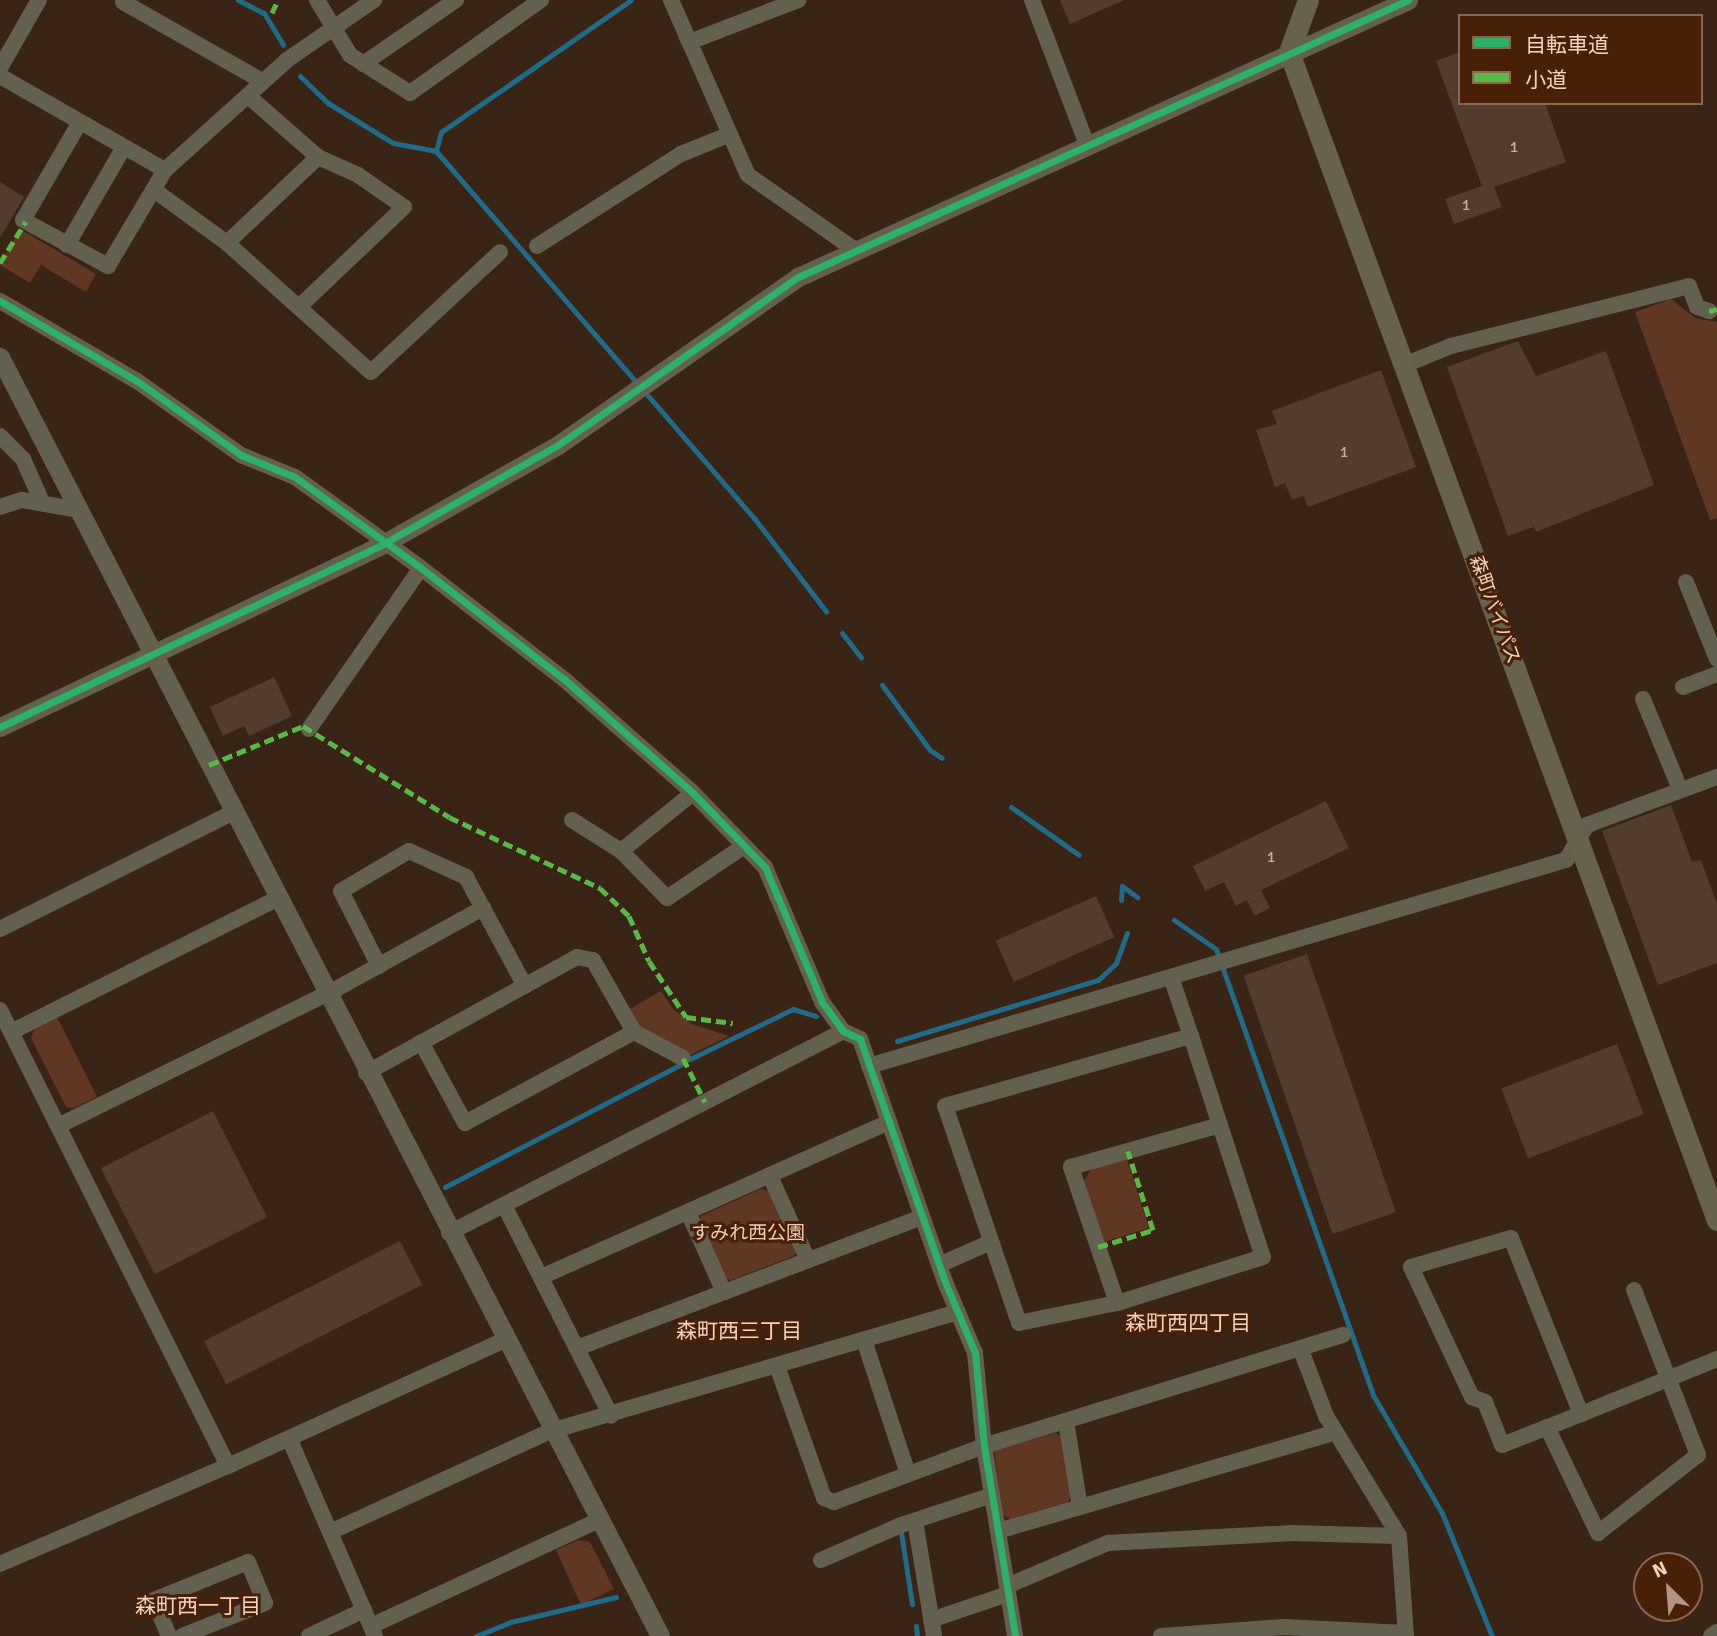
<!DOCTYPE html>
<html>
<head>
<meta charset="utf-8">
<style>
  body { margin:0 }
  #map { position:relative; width:1717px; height:1636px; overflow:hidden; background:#392415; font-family:Signika,"Noto Sans JP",sans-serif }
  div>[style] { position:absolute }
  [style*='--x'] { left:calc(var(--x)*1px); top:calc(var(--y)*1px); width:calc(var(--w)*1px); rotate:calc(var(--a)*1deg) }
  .green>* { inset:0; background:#603821 }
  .stream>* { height:5px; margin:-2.5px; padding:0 2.5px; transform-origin:2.5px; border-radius:2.5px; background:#1f6b88 }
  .building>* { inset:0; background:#513c2f; transform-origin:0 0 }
  .minor>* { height:16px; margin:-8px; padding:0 8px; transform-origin:8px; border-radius:8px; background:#646050 }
  .tertiary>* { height:19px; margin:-9.5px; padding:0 9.5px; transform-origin:9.5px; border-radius:9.5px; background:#646050 }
  .secondary>* { height:21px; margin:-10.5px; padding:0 10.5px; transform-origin:10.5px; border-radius:10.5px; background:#67614d }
  .quiet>* { height:5px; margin-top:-2.5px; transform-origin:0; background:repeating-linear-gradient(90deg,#58b947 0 10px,transparent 0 15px) }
  .cycleway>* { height:7px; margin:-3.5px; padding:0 3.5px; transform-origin:3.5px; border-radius:3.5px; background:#2db169 }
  span { translate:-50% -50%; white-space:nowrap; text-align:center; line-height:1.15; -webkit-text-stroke:6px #482006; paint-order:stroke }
  .number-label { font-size:16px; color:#caac9c }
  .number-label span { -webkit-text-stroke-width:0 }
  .street-label { font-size:19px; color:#f3d2c0 }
  .park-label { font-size:19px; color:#f2cdba }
  .neighbourhood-label { font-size:21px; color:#f3d2c0 }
  .legend { position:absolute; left:1458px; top:14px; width:245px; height:91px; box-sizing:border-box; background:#482006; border:2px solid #8c6750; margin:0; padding:9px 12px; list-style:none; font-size:21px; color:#f3d2c0 }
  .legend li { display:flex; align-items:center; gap:14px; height:35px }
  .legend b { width:35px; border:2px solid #8c6750 }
  .north { position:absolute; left:1633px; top:1552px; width:70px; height:70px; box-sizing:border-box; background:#482006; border:2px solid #8c6750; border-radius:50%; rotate:335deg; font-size:19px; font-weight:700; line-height:28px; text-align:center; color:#f3d2c0 }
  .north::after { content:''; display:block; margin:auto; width:24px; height:32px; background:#b29584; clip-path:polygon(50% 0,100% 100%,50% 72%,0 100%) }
</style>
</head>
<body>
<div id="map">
  <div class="green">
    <div style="clip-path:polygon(20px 229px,96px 274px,86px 292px,41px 265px,30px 283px,0 265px)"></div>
    <div style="clip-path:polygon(1671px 299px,1695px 318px,1717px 322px,1717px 518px,1710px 520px,1635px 312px)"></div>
    <div style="clip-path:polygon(661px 991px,673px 1009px,692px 1024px,729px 1036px,690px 1055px,640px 1028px,630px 1009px)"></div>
    <div style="clip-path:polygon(57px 1017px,97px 1097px,74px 1108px,66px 1107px,31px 1038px,34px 1030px)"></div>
    <div style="clip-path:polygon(1127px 1159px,1149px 1228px,1104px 1242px,1084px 1181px,1091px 1169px)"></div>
    <div style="clip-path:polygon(761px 1189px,770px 1191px,797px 1251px,794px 1256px,731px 1280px,724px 1278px,699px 1222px,701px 1216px)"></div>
    <div style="clip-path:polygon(1056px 1433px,1063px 1438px,1072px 1492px,1068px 1502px,1010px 1519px,1003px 1515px,994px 1451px)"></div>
    <div style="clip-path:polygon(578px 1540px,590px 1542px,614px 1589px,581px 1605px,556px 1550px)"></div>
  </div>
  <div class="stream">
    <div style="--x:238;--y:0;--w:29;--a:27"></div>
    <div style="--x:264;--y:13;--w:37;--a:59"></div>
    <div style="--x:631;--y:0;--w:231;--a:145.2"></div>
    <div style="--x:441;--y:132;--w:20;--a:105"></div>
    <div style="--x:436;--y:151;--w:486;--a:49.1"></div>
    <div style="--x:754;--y:518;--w:118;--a:52.3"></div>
    <div style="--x:300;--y:76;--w:39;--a:44"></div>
    <div style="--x:328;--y:103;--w:76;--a:31.6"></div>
    <div style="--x:393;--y:143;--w:44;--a:10.5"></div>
    <div style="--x:842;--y:633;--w:31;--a:52"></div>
    <div style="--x:882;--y:685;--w:81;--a:53.6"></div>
    <div style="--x:930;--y:750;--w:14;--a:34"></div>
    <div style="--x:1011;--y:807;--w:83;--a:35.2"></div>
    <div style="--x:1121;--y:900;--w:14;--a:-86"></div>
    <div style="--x:1122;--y:886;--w:19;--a:36"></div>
    <div style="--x:1174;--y:920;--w:51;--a:34.6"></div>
    <div style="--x:1216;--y:949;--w:473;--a:70.6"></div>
    <div style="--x:1373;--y:1395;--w:137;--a:59.7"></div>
    <div style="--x:1442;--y:1513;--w:133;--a:67.9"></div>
    <div style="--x:897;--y:1041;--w:210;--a:-16.9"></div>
    <div style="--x:1098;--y:980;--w:25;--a:-43"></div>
    <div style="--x:1116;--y:963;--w:32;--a:-70"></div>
    <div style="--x:690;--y:1059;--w:114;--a:-25.9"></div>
    <div style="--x:793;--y:1009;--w:24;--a:17"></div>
    <div style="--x:445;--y:1187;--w:266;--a:-27.5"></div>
    <div style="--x:901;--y:1532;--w:73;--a:81.3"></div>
    <div style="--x:916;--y:1626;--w:10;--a:84"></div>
    <div style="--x:476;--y:1636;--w:38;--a:-22"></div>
    <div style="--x:511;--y:1622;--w:108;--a:-13.4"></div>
  </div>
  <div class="building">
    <div style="clip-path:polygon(1060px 0,1124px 0,1070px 24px)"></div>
    <div style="clip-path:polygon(1460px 52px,1460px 103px,1545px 103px,1566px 162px,1494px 187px,1502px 207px,1454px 224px,1445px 199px,1482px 186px,1436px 61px)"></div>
    <div style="clip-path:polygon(0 182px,24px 197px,0 238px)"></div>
    <div style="clip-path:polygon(1518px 341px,1536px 376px,1606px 351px,1654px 485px,1536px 532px,1534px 527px,1508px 536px,1447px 367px)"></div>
    <div style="clip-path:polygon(1381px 370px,1416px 467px,1308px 507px,1304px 496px,1292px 500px,1285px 483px,1275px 487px,1256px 430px,1277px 424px,1272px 411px)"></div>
    <div style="clip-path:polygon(274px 677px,292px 716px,249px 736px,244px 726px,223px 736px,210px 707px)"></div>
    <div style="clip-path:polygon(1326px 801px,1349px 848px,1261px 890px,1270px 908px,1255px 916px,1247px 900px,1236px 906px,1224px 882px,1205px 891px,1193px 866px)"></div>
    <div style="clip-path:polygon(1671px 805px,1692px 862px,1701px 860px,1717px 904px,1717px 963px,1658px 985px,1602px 831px)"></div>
    <div style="left:1096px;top:896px;width:45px;height:110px;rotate:66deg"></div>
    <div style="left:1307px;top:954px;width:273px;height:67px;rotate:71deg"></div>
    <div style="left:1617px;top:1044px;width:75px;height:124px;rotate:69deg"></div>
    <div style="left:213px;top:1111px;width:119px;height:126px;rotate:63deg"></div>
    <div style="left:400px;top:1241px;width:49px;height:220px;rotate:63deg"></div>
  </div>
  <div class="minor">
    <div style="--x:317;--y:0;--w:64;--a:59"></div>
    <div style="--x:350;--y:55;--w:71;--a:32.3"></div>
    <div style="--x:410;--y:93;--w:161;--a:-35.4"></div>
    <div style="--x:671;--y:0;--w:191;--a:66.3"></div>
    <div style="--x:748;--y:175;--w:131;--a:35"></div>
    <div style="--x:1032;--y:0;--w:155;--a:69.2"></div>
    <div style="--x:123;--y:2;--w:160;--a:29.6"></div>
    <div style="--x:687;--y:38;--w:6;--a:31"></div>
    <div style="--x:692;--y:41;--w:114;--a:-21.1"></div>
    <div style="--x:363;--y:64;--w:113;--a:-34.5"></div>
    <div style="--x:0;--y:68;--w:78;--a:-60.2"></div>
    <div style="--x:0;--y:76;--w:190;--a:29.7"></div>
    <div style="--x:248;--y:96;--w:93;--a:41.1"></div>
    <div style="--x:318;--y:157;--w:44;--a:24.2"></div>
    <div style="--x:358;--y:175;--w:56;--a:34.8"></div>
    <div style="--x:404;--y:207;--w:144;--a:136.4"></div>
    <div style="--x:80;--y:122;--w:113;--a:120.2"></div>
    <div style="--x:23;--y:220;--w:97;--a:28.4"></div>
    <div style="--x:108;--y:266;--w:112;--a:-59.3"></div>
    <div style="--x:165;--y:170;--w:164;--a:-42"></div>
    <div style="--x:287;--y:60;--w:106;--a:-34.6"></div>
    <div style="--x:154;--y:190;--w:90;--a:36"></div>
    <div style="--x:227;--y:243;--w:193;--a:41.9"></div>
    <div style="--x:371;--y:372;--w:176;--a:-42.9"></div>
    <div style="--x:227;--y:243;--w:125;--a:-43.4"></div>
    <div style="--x:67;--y:245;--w:113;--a:-59.8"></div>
    <div style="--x:537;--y:246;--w:171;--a:-32.6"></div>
    <div style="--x:681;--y:154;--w:51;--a:-22"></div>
    <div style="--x:0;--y:301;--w:159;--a:30.3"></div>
    <div style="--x:137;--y:381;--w:128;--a:35.4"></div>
    <div style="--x:241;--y:455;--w:58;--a:22.2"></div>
    <div style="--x:295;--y:477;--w:155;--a:35.8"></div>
    <div style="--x:421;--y:568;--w:182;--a:37.9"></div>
    <div style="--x:565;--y:680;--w:171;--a:41.4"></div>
    <div style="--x:693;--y:793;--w:103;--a:45.8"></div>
    <div style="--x:765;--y:867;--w:147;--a:67.1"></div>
    <div style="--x:822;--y:1002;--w:36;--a:54"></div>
    <div style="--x:843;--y:1031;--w:19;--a:25"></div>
    <div style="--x:860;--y:1039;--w:257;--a:70.7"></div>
    <div style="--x:945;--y:1282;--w:77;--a:67.1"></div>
    <div style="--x:975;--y:1353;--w:93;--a:84.5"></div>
    <div style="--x:984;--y:1446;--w:193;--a:80.7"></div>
    <div style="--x:1404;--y:365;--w:51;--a:-22"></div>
    <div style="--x:1451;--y:346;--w:245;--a:-14.1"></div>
    <div style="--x:1689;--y:286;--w:22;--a:69"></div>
    <div style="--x:1697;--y:307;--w:13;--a:18"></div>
    <div style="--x:0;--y:436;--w:33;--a:45"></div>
    <div style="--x:23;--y:459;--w:47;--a:66.2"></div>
    <div style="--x:0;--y:507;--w:23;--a:-18"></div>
    <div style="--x:22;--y:500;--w:57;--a:10.1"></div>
    <div style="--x:1686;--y:582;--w:83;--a:68.1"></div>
    <div style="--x:1683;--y:687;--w:36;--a:-21"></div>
    <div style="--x:1643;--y:699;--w:97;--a:67.7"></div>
    <div style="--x:309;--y:729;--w:196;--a:-55.2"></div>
    <div style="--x:572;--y:820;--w:58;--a:32.3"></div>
    <div style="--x:621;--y:851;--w:66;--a:45.6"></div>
    <div style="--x:667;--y:898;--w:93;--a:-34"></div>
    <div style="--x:621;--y:851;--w:92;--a:-38.9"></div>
    <div style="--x:0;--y:929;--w:259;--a:-26.6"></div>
    <div style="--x:379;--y:966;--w:84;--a:-116.9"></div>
    <div style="--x:341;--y:891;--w:79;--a:-30.5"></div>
    <div style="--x:409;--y:851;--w:63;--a:24.5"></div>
    <div style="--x:466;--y:877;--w:124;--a:61.6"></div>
    <div style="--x:1171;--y:977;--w:62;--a:71.3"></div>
    <div style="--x:1191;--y:1036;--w:232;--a:72"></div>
    <div style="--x:1263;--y:1257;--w:153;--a:162.5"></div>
    <div style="--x:1117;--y:1303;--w:100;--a:168.5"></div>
    <div style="--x:1019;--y:1323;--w:229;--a:-108.8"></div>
    <div style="--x:945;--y:1106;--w:256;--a:-15.9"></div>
    <div style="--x:0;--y:1010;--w:510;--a:63.43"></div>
    <div style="--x:11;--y:1032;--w:297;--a:-26.6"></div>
    <div style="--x:634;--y:1032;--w:55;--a:28"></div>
    <div style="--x:869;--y:1066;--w:727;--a:-16.47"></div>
    <div style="--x:1566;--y:860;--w:41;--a:-59"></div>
    <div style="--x:1587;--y:825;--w:139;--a:-20.3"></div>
    <div style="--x:366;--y:1073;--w:241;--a:-28.8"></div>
    <div style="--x:577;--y:957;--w:16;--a:11"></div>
    <div style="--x:593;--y:960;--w:83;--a:60.3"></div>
    <div style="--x:634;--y:1032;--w:192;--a:151.7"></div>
    <div style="--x:465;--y:1123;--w:92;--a:-118.5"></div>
    <div style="--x:58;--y:1126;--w:312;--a:-26.2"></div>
    <div style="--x:338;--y:988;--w:166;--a:-28.9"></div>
    <div style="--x:770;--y:1176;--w:92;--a:65.7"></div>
    <div style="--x:505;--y:1207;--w:234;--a:63.1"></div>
    <div style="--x:688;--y:1212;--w:88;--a:65.8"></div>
    <div style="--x:449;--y:1233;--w:443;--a:-27.1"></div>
    <div style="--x:939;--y:1265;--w:57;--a:-23.9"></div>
    <div style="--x:541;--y:1277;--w:381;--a:-24"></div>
    <div style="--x:1117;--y:1303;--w:144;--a:-108.7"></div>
    <div style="--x:1071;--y:1167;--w:155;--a:-15.7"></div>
    <div style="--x:864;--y:1340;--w:141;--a:71.8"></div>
    <div style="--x:577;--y:1348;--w:369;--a:-20.8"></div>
    <div style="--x:1301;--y:1350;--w:71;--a:69.3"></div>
    <div style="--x:1326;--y:1416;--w:140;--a:58.7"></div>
    <div style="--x:1399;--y:1536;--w:100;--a:86"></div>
    <div style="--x:777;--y:1366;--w:140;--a:70.4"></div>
    <div style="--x:824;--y:1498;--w:11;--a:22"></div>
    <div style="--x:834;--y:1502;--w:160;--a:-20.5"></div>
    <div style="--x:984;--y:1446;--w:376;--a:-17.2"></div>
    <div style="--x:1581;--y:1414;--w:189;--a:-111.7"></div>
    <div style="--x:1511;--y:1238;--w:104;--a:163.8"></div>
    <div style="--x:1411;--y:1267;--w:144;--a:64.9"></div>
    <div style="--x:1472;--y:1397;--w:14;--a:21"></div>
    <div style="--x:1485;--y:1402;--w:46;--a:68.4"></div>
    <div style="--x:1502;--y:1445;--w:85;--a:-21.4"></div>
    <div style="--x:1581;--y:1414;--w:147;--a:-22"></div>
    <div style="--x:1066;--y:1421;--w:87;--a:80.8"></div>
    <div style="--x:1547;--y:1427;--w:118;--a:64.3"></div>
    <div style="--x:1598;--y:1533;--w:127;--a:-38"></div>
    <div style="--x:1698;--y:1455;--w:177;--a:-111.2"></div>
    <div style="--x:289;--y:1438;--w:216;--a:66.5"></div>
    <div style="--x:915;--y:1521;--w:117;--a:80.6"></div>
    <div style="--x:998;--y:1531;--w:352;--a:-16.3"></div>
    <div style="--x:330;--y:1532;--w:243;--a:-24.6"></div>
    <div style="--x:551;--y:1431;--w:424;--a:-16.3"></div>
    <div style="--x:821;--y:1560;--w:87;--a:-23.6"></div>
    <div style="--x:901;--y:1525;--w:96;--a:-18.2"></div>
    <div style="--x:0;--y:1564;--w:248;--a:-23.3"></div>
    <div style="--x:228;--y:1466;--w:303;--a:-24.5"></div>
    <div style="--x:1007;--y:1586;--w:110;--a:-23.1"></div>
    <div style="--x:1108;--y:1543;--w:182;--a:-3.1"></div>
    <div style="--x:1290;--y:1533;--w:109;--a:1.6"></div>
    <div style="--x:931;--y:1620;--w:81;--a:-18.7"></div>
    <div style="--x:371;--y:1626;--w:251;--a:-24.9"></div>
    <div style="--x:169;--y:1636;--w:39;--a:-113"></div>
    <div style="--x:154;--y:1600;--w:101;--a:-22"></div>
    <div style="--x:248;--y:1562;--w:44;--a:67.5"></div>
    <div style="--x:265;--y:1603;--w:89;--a:158.3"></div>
    <div style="--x:309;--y:1636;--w:61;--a:-25.3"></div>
    <div style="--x:1161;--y:1636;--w:123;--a:-4.2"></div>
    <div style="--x:1284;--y:1627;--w:122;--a:2.8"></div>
    <div style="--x:1711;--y:1636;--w:7;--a:-34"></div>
  </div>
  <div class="tertiary">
    <div style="--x:0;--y:357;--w:1439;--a:62.7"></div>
    <div style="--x:0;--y:727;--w:424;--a:-25.5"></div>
    <div style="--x:383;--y:544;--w:201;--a:-29.5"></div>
    <div style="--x:558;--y:445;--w:293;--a:-35"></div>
    <div style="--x:798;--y:277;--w:670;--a:-24.42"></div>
  </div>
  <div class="secondary">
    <div style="--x:1308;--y:0;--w:55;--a:110.1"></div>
    <div style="--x:1289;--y:52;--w:1244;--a:69.88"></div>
  </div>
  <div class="quiet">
    <div style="--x:272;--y:13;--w:14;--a:-65"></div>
    <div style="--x:0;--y:263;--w:49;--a:-58.2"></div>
    <div style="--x:1709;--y:311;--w:8;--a:-14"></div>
    <div style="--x:209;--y:765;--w:102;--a:-22.5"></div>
    <div style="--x:303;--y:726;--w:172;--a:31.9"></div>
    <div style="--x:449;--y:817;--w:167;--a:25.2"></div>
    <div style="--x:600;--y:888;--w:40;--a:44"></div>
    <div style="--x:629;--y:916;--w:49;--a:66"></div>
    <div style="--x:649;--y:961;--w:67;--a:56.5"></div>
    <div style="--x:686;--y:1017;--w:47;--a:7.3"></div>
    <div style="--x:683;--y:1058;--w:49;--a:63.4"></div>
    <div style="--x:1098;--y:1247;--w:58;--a:-17.2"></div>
    <div style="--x:1153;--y:1230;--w:83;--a:-107.6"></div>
  </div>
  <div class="cycleway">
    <div style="--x:0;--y:301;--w:159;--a:30.3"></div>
    <div style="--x:137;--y:381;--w:128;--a:35.4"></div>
    <div style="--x:241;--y:455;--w:58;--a:22.2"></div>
    <div style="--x:295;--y:477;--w:155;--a:35.8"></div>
    <div style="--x:421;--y:568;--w:182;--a:37.9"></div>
    <div style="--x:565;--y:680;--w:171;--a:41.4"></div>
    <div style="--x:693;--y:793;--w:103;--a:45.8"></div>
    <div style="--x:765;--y:867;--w:147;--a:67.1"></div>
    <div style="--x:822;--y:1002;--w:36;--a:54"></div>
    <div style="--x:843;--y:1031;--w:19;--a:25"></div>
    <div style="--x:860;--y:1039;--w:257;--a:70.7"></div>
    <div style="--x:945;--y:1282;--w:77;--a:67.1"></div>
    <div style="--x:975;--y:1353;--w:93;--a:84.5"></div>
    <div style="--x:984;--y:1446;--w:193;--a:80.7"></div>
    <div style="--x:0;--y:727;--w:424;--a:-25.5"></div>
    <div style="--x:383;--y:544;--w:201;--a:-29.5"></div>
    <div style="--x:558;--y:445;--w:293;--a:-35"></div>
    <div style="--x:798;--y:277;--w:670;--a:-24.42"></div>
  </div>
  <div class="number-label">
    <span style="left:1514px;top:147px">1</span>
    <span style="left:1466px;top:205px">1</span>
    <span style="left:1344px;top:452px">1</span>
    <span style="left:1271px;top:857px">1</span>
  </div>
  <div class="street-label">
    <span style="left:1494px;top:610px;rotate:70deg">森町バイパス</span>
  </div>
  <div class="park-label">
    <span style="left:748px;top:1234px">すみれ西公園</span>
  </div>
  <div class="neighbourhood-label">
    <span style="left:1188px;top:1323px">森町西四丁目</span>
    <span style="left:739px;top:1331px">森町西三丁目</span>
    <span style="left:198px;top:1606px">森町西一丁目</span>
  </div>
  <ul class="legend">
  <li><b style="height:9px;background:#2db169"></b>自転車道</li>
  <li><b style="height:9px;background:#58b947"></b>小道</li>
  </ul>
  <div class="north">N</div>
</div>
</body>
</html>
